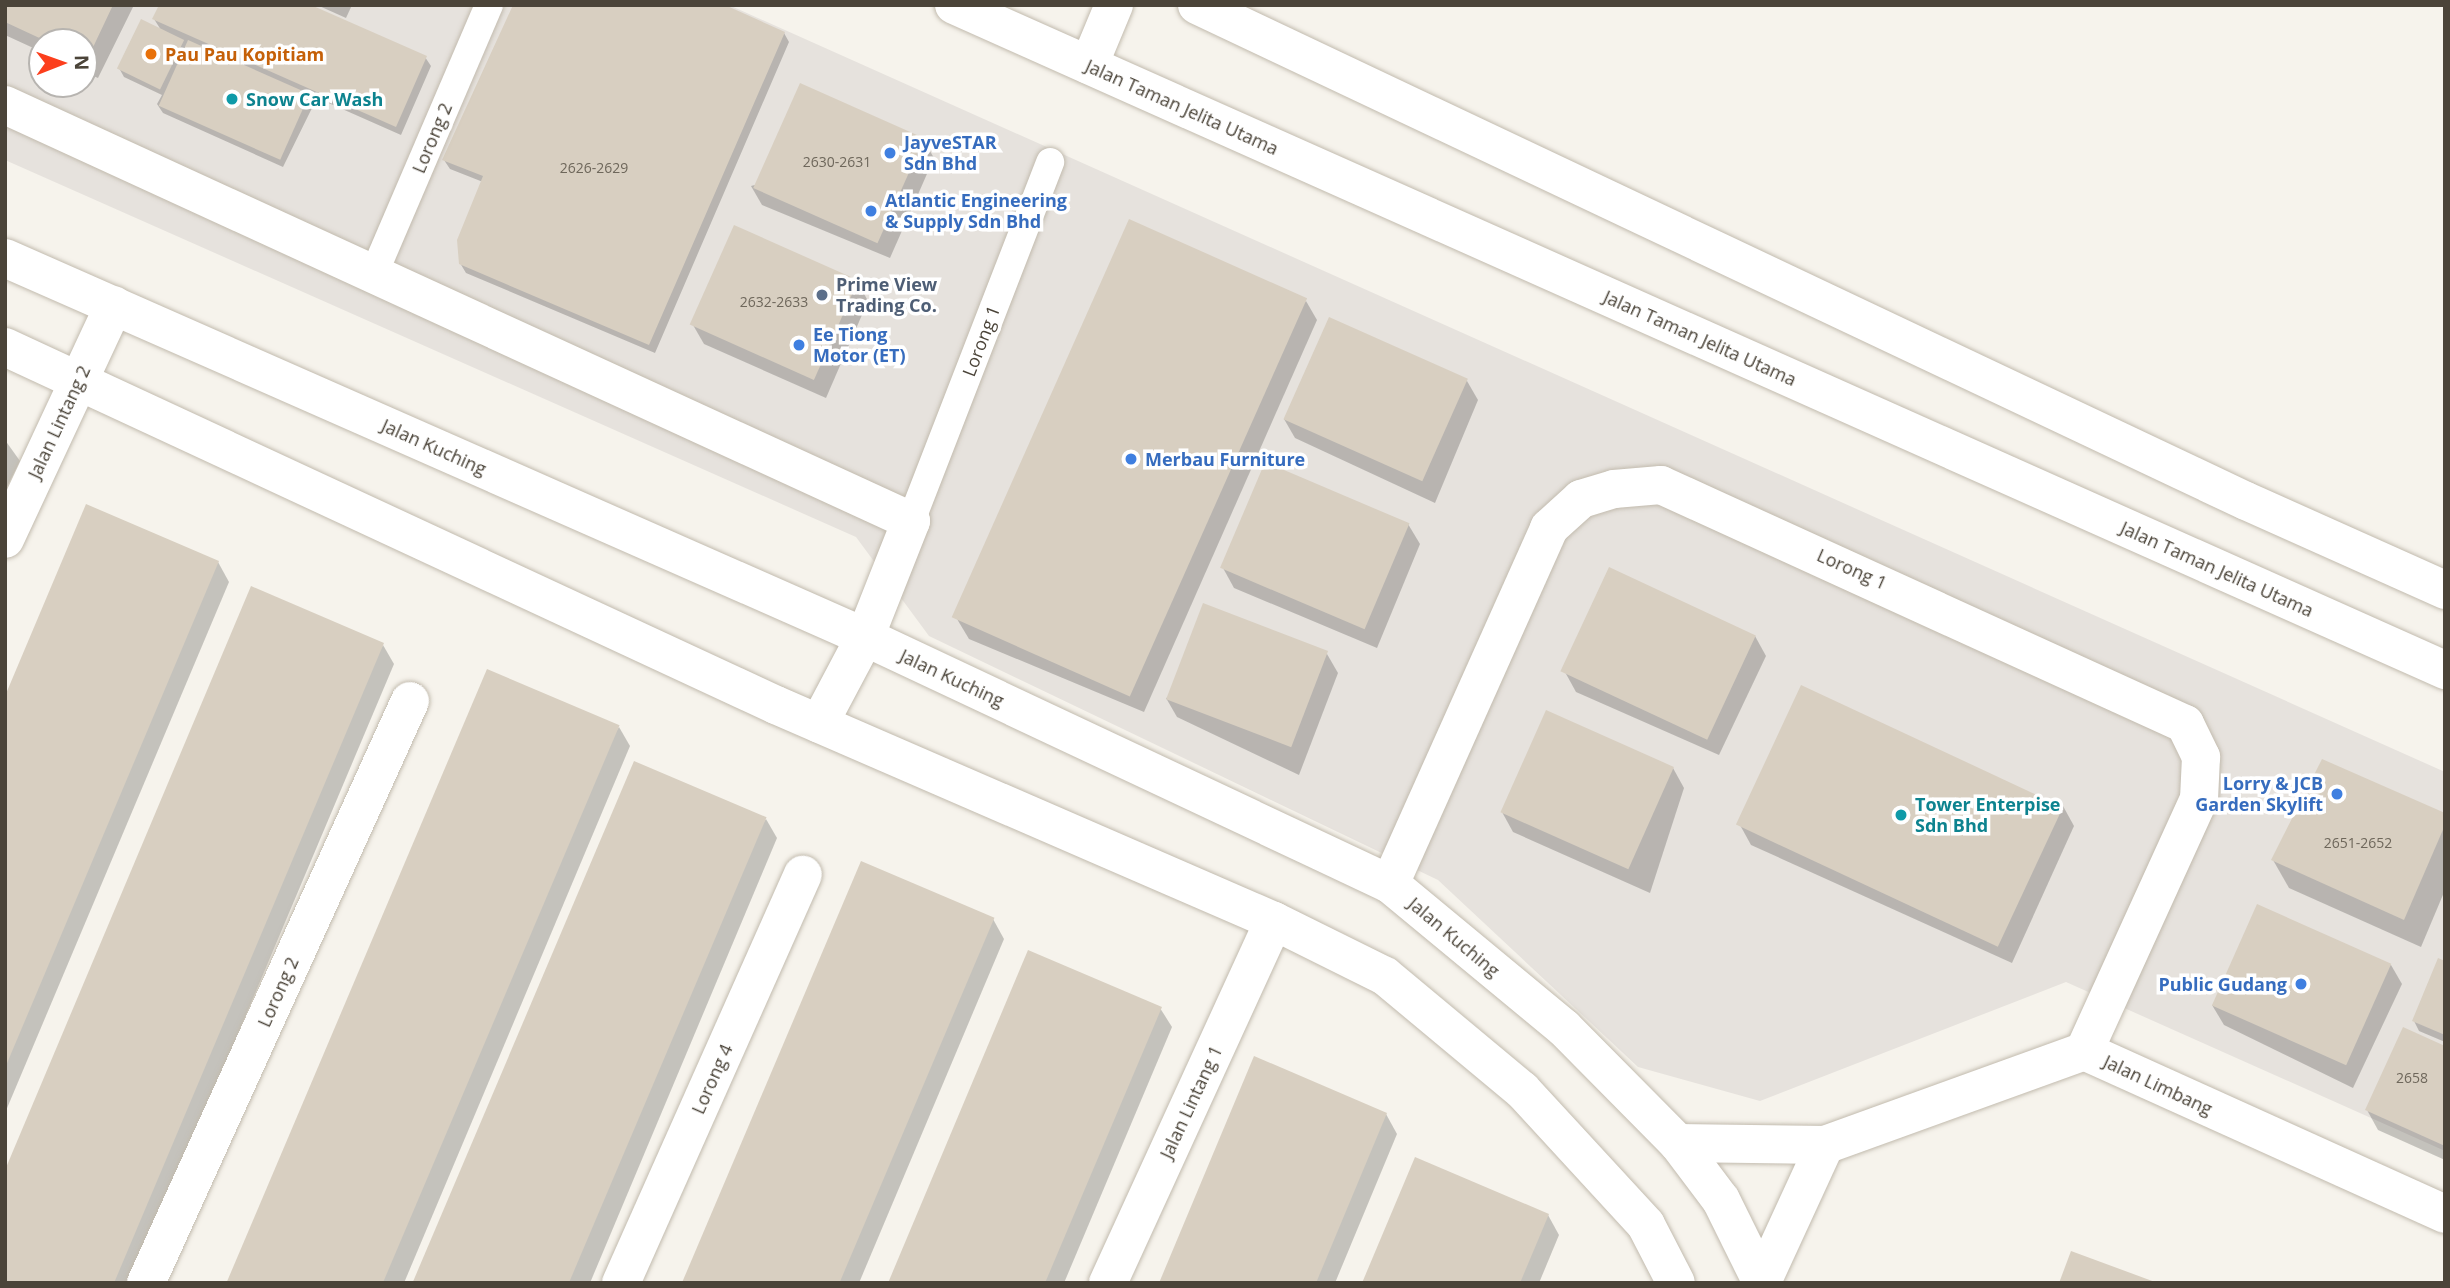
<!DOCTYPE html>
<html>
<head>
<meta charset="utf-8">
<style>
  body { margin:0 }
  #map { position:relative; width:2450px; height:1288px; overflow:hidden; background:#f6f3ec; font-family:"Open Sans",sans-serif }
  div>[style] { position:absolute }
  [style*='--x'] { left:calc(var(--x)*1px); top:calc(var(--y)*1px); width:calc(var(--w)*1px); rotate:calc(var(--a)*1deg) }
  .industrial>* { inset:0; background:#e6e2dd }
  .shadow>* { inset:0; background:#0003 }
  .building>* { inset:0; background:#d8cfc1; transform-origin:0 0 }
  .roads { filter:drop-shadow(0 0 2px #c2bbae) drop-shadow(0 0 2px #c2bbae) }
  .service>* { height:28px; margin:-14px; padding:0 14px; transform-origin:14px; border-radius:14px; background:#fff }
  .minor>* { height:38px; margin:-19px; padding:0 19px; transform-origin:19px; border-radius:19px; background:#fff }
  .tertiary>* { height:38px; margin:-19px; padding:0 19px; transform-origin:19px; border-radius:19px; background:#fff }
  .dots>* { width:19px; height:19px; translate:-50% -50%; box-sizing:border-box; border:4px solid #fff; border-radius:50% }
  span { translate:-50% -50%; white-space:nowrap; text-align:center; line-height:1.15; -webkit-text-stroke:7px #fff; paint-order:stroke }
  .number-label { font-size:14px; color:#6e675b }
  .number-label span { -webkit-text-stroke-width:0 }
  .food-label { font-size:18px; color:#c56008; font-weight:700 }
  .left { translate:0 -50%; text-align:left }
  .culture-label { font-size:18px; color:#0d838f; font-weight:700 }
  .street-label { font-size:18px; color:#4b4439 }
  .shop-label { font-size:18px; color:#366cbe; font-weight:700 }
  .right { translate:-100% -50%; text-align:right }
  .service-label { font-size:18px; color:#4e5e75; font-weight:700 }
  .frame { position:absolute; inset:0; border:7px solid #4b4439; pointer-events:none }
  .north { position:absolute; left:28px; top:28px; width:70px; height:70px; box-sizing:border-box; background:#fff; border:2px solid #b7b4b0; border-radius:50%; rotate:89deg; font-size:19px; font-weight:700; line-height:28px; text-align:center; color:#4b4439 }
  .north::after { content:''; display:block; margin:auto; width:24px; height:32px; background:#fc3f1d; clip-path:polygon(50% 0,100% 100%,50% 72%,0 100%) }
</style>
</head>
<body>
<div id="map">
  <div class="industrial">
    <div style="clip-path:polygon(evenodd,5px 5px,729px 5px,2445px 772px,2445px 1151px,2066px 982px,1760px 1101px,1638px 1067px,1438px 880px,929px 636px,856px 537px,5px 160px,5px 5px,42px 42px,84px 42px,84px 84px,42px 84px,42px 42px)"></div>
  </div>
  <div class="shadow">
    <div style="clip-path:polygon(5px 5px,134px 5px,98px 78px,84px 72px,84px 42px,42px 42px,42px 52px,5px 35px)"></div>
    <div style="clip-path:polygon(317px 5px,352px 5px,346px 18px)"></div>
    <div style="clip-path:polygon(154px 19px,425px 57px,431px 66px,401px 135px,306px 93px,313px 106px,283px 167px,163px 113px,157px 104px,162px 95px,124px 77px,119px 68px,161px 30px)"></div>
    <div style="clip-path:polygon(784px 33px,789px 42px,655px 353px,466px 273px,460px 263px,483px 182px,450px 169px,444px 160px)"></div>
    <div style="clip-path:polygon(923px 139px,934px 158px,890px 258px,762px 205px,751px 186px)"></div>
    <div style="clip-path:polygon(857px 281px,868px 301px,826px 398px,704px 344px,693px 325px)"></div>
    <div style="clip-path:polygon(1306px 301px,1317px 320px,1144px 712px,969px 639px,957px 619px)"></div>
    <div style="clip-path:polygon(1467px 381px,1478px 400px,1435px 503px,1295px 438px,1284px 419px)"></div>
    <div style="clip-path:polygon(5px 440px,20px 461px,5px 491px)"></div>
    <div style="clip-path:polygon(1408px 524px,1420px 544px,1377px 648px,1234px 588px,1223px 568px)"></div>
    <div style="clip-path:polygon(218px 562px,229px 582px,5px 1113px,5px 701px)"></div>
    <div style="clip-path:polygon(1755px 636px,1766px 656px,1719px 755px,1576px 692px,1565px 672px)"></div>
    <div style="clip-path:polygon(383px 645px,394px 664px,133px 1283px,5px 1283px)"></div>
    <div style="clip-path:polygon(1327px 654px,1338px 673px,1299px 775px,1177px 717px,1166px 698px)"></div>
    <div style="clip-path:polygon(619px 727px,630px 746px,404px 1283px,230px 1283px)"></div>
    <div style="clip-path:polygon(1673px 768px,1684px 788px,1650px 893px,1513px 832px,1502px 812px)"></div>
    <div style="clip-path:polygon(2063px 806px,2074px 826px,2012px 963px,1751px 845px,1740px 825px)"></div>
    <div style="clip-path:polygon(2445px 815px,2445px 890px,2421px 947px,2289px 888px,2273px 860px)"></div>
    <div style="clip-path:polygon(766px 819px,777px 838px,590px 1283px,417px 1283px)"></div>
    <div style="clip-path:polygon(993px 919px,1004px 939px,859px 1283px,685px 1283px)"></div>
    <div style="clip-path:polygon(2445px 963px,2445px 1042px,2419px 1031px,2414px 1021px)"></div>
    <div style="clip-path:polygon(2391px 965px,2402px 984px,2353px 1088px,2224px 1025px,2212px 1005px)"></div>
    <div style="clip-path:polygon(1160px 1008px,1172px 1027px,1064px 1283px,890px 1283px)"></div>
    <div style="clip-path:polygon(2445px 1048px,2445px 1160px,2378px 1130px,2367px 1110px)"></div>
    <div style="clip-path:polygon(1386px 1114px,1397px 1134px,1335px 1283px,1161px 1283px)"></div>
    <div style="clip-path:polygon(1548px 1215px,1559px 1235px,1539px 1283px,1364px 1283px)"></div>
  </div>
  <div class="building">
    <div style="clip-path:polygon(5px 5px,113px 5px,87px 60px,84px 42px,48px 42px,5px 22px)"></div>
    <div style="clip-path:polygon(159px 5px,311px 5px,427px 56px,396px 127px,152px 19px)"></div>
    <div style="clip-path:polygon(513px 5px,725px 5px,785px 32px,649px 345px,459px 264px,457px 240px,483px 176px,442px 160px)"></div>
    <div style="left:141px;top:19px;width:48px;height:55px;rotate:26deg"></div>
    <div style="left:188px;top:40px;width:133px;height:72px;rotate:24deg"></div>
    <div style="left:800px;top:83px;width:136px;height:115px;rotate:24deg"></div>
    <div style="left:1129px;top:219px;width:195px;height:436px;rotate:24deg"></div>
    <div style="left:734px;top:225px;width:136px;height:109px;rotate:24deg"></div>
    <div style="left:1329px;top:317px;width:152px;height:112px;rotate:24deg"></div>
    <div style="left:1265px;top:462px;width:157px;height:115px;rotate:23deg"></div>
    <div style="clip-path:polygon(86px 504px,219px 561px,5px 1068px,5px 696px)"></div>
    <div style="left:1609px;top:567px;width:162px;height:115px;rotate:25deg"></div>
    <div style="clip-path:polygon(251px 586px,384px 643px,114px 1283px,5px 1283px,5px 1170px)"></div>
    <div style="left:1203px;top:603px;width:134px;height:103px;rotate:21deg"></div>
    <div style="left:487px;top:669px;width:144px;height:666px;rotate:23deg"></div>
    <div style="left:1801px;top:685px;width:289px;height:154px;rotate:25deg"></div>
    <div style="left:1546px;top:710px;width:140px;height:112px;rotate:24deg"></div>
    <div style="clip-path:polygon(2322px 759px,2445px 813px,2445px 825px,2404px 920px,2271px 860px)"></div>
    <div style="left:634px;top:761px;width:144px;height:566px;rotate:23deg"></div>
    <div style="left:861px;top:861px;width:145px;height:458px;rotate:23deg"></div>
    <div style="left:2257px;top:904px;width:147px;height:111px;rotate:24deg"></div>
    <div style="clip-path:polygon(1028px 950px,1162px 1007px,1045px 1283px,888px 1283px)"></div>
    <div style="clip-path:polygon(2438px 958px,2445px 961px,2445px 1035px,2412px 1021px)"></div>
    <div style="clip-path:polygon(2403px 1027px,2445px 1046px,2445px 1146px,2365px 1110px)"></div>
    <div style="clip-path:polygon(1254px 1056px,1387px 1113px,1316px 1283px,1159px 1283px)"></div>
    <div style="clip-path:polygon(1415px 1157px,1549px 1214px,1520px 1283px,1362px 1283px)"></div>
    <div style="clip-path:polygon(2071px 1251px,2155px 1282px,2155px 1283px,2059px 1283px)"></div>
  </div>
  <div class="roads">
    <div class="service">
      <div style="--x:375;--y:271;--w:289;--a:-66.8"></div>
      <div style="--x:911;--y:521;--w:385;--a:-68.8"></div>
    </div>
    <div class="minor">
      <div style="--x:5;--y:105;--w:997;--a:24.66"></div>
      <div style="--x:911;--y:521;--w:125;--a:111.6"></div>
      <div style="--x:865;--y:637;--w:98;--a:117.9"></div>
      <div style="--x:5;--y:539;--w:258;--a:-65"></div>
      <div style="--x:1390;--y:884;--w:390;--a:-65.9"></div>
      <div style="--x:1549;--y:528;--w:43;--a:-42.2"></div>
      <div style="--x:1581;--y:499;--w:34;--a:-17"></div>
      <div style="--x:1614;--y:489;--w:47;--a:-4.9"></div>
      <div style="--x:1661;--y:485;--w:576;--a:24.52"></div>
      <div style="--x:2185;--y:724;--w:37;--a:64"></div>
      <div style="--x:2201;--y:757;--w:42;--a:92.7"></div>
      <div style="--x:2199;--y:799;--w:277;--a:114.5"></div>
      <div style="--x:1678;--y:1143;--w:147;--a:0.8"></div>
      <div style="--x:1825;--y:1145;--w:276;--a:-19.9"></div>
      <div style="--x:2084;--y:1051;--w:396;--a:24.3"></div>
      <div style="--x:1762;--y:1282;--w:151;--a:-65.3"></div>
      <div style="--x:146;--y:1283;--w:639;--a:-65.6"></div>
      <div style="--x:621;--y:1283;--w:447;--a:-66"></div>
      <div style="--x:1108;--y:1283;--w:398;--a:-65.4"></div>
    </div>
    <div class="tertiary">
      <div style="--x:954;--y:5;--w:1633;--a:24.04"></div>
      <div style="--x:1197;--y:5;--w:1160;--a:25.31"></div>
      <div style="--x:2246;--y:501;--w:218;--a:24.1"></div>
      <div style="--x:1089;--y:65;--w:65;--a:-67.4"></div>
      <div style="--x:5;--y:258;--w:940;--a:23.78"></div>
      <div style="--x:865;--y:637;--w:580;--a:25.2"></div>
      <div style="--x:1390;--y:884;--w:226;--a:39.6"></div>
      <div style="--x:1564;--y:1028;--w:162;--a:45.3"></div>
      <div style="--x:1678;--y:1143;--w:71;--a:53"></div>
      <div style="--x:1721;--y:1200;--w:93;--a:63.7"></div>
      <div style="--x:5;--y:347;--w:850;--a:24.91"></div>
      <div style="--x:776;--y:705;--w:543;--a:23.45"></div>
      <div style="--x:1274;--y:921;--w:124;--a:26.4"></div>
      <div style="--x:1385;--y:976;--w:178;--a:39.8"></div>
      <div style="--x:1522;--y:1090;--w:183;--a:47.4"></div>
      <div style="--x:1646;--y:1225;--w:65;--a:62.7"></div>
    </div>
  </div>
  <div class="dots">
    <div style="left:151px;top:54px;background:#e8710a"></div>
    <div style="left:232px;top:99px;background:#0f9aa8"></div>
    <div style="left:890px;top:153px;background:#3f7fe0"></div>
    <div style="left:871px;top:211px;background:#3f7fe0"></div>
    <div style="left:822px;top:295px;background:#5c6f8a"></div>
    <div style="left:799px;top:345px;background:#3f7fe0"></div>
    <div style="left:1131px;top:459px;background:#3f7fe0"></div>
    <div style="left:2337px;top:794px;background:#3f7fe0"></div>
    <div style="left:1901px;top:815px;background:#0f9aa8"></div>
    <div style="left:2301px;top:984px;background:#3f7fe0"></div>
  </div>
  <div class="number-label">
    <span style="left:837px;top:162px">2630-2631</span>
    <span style="left:594px;top:168px">2626-2629</span>
    <span style="left:774px;top:302px">2632-2633</span>
    <span style="left:2358px;top:843px">2651-2652</span>
    <span style="left:2412px;top:1078px">2658</span>
  </div>
  <div class="food-label">
    <span class="left" style="left:165px;top:54px">Pau Pau Kopitiam</span>
  </div>
  <div class="culture-label">
    <span class="left" style="left:246px;top:99px">Snow Car Wash</span>
    <span class="left" style="left:1915px;top:815px">Tower Enterpise<br>Sdn Bhd</span>
  </div>
  <div class="street-label">
    <span style="left:1182px;top:107px;rotate:24deg">Jalan Taman Jelita Utama</span>
    <span style="left:432px;top:138px;rotate:-67deg">Lorong 2</span>
    <span style="left:1700px;top:338px;rotate:24deg">Jalan Taman Jelita Utama</span>
    <span style="left:981px;top:341px;rotate:-69deg">Lorong 1</span>
    <span style="left:59px;top:422px;rotate:-65deg">Jalan Lintang 2</span>
    <span style="left:434px;top:447px;rotate:24deg">Jalan Kuching</span>
    <span style="left:1852px;top:569px;rotate:24deg">Lorong 1</span>
    <span style="left:2217px;top:569px;rotate:24deg">Jalan Taman Jelita Utama</span>
    <span style="left:952px;top:678px;rotate:25deg">Jalan Kuching</span>
    <span style="left:1454px;top:937px;rotate:40deg">Jalan Kuching</span>
    <span style="left:278px;top:992px;rotate:-66deg">Lorong 2</span>
    <span style="left:712px;top:1079px;rotate:-66deg">Lorong 4</span>
    <span style="left:2158px;top:1085px;rotate:25deg">Jalan Limbang</span>
    <span style="left:1191px;top:1102px;rotate:-65deg">Jalan Lintang 1</span>
  </div>
  <div class="shop-label">
    <span class="left" style="left:904px;top:153px">JayveSTAR<br>Sdn Bhd</span>
    <span class="left" style="left:885px;top:211px">Atlantic Engineering<br>&amp; Supply Sdn Bhd</span>
    <span class="left" style="left:813px;top:345px">Ee Tiong<br>Motor (ET)</span>
    <span class="left" style="left:1145px;top:459px">Merbau Furniture</span>
    <span class="right" style="left:2323px;top:794px">Lorry &amp; JCB<br>Garden Skylift</span>
    <span class="right" style="left:2287px;top:984px">Public Gudang</span>
  </div>
  <div class="service-label">
    <span class="left" style="left:836px;top:295px">Prime View<br>Trading Co.</span>
  </div>
  <div class="frame"></div>
  <div class="north">N</div>
</div>
</body>
</html>
